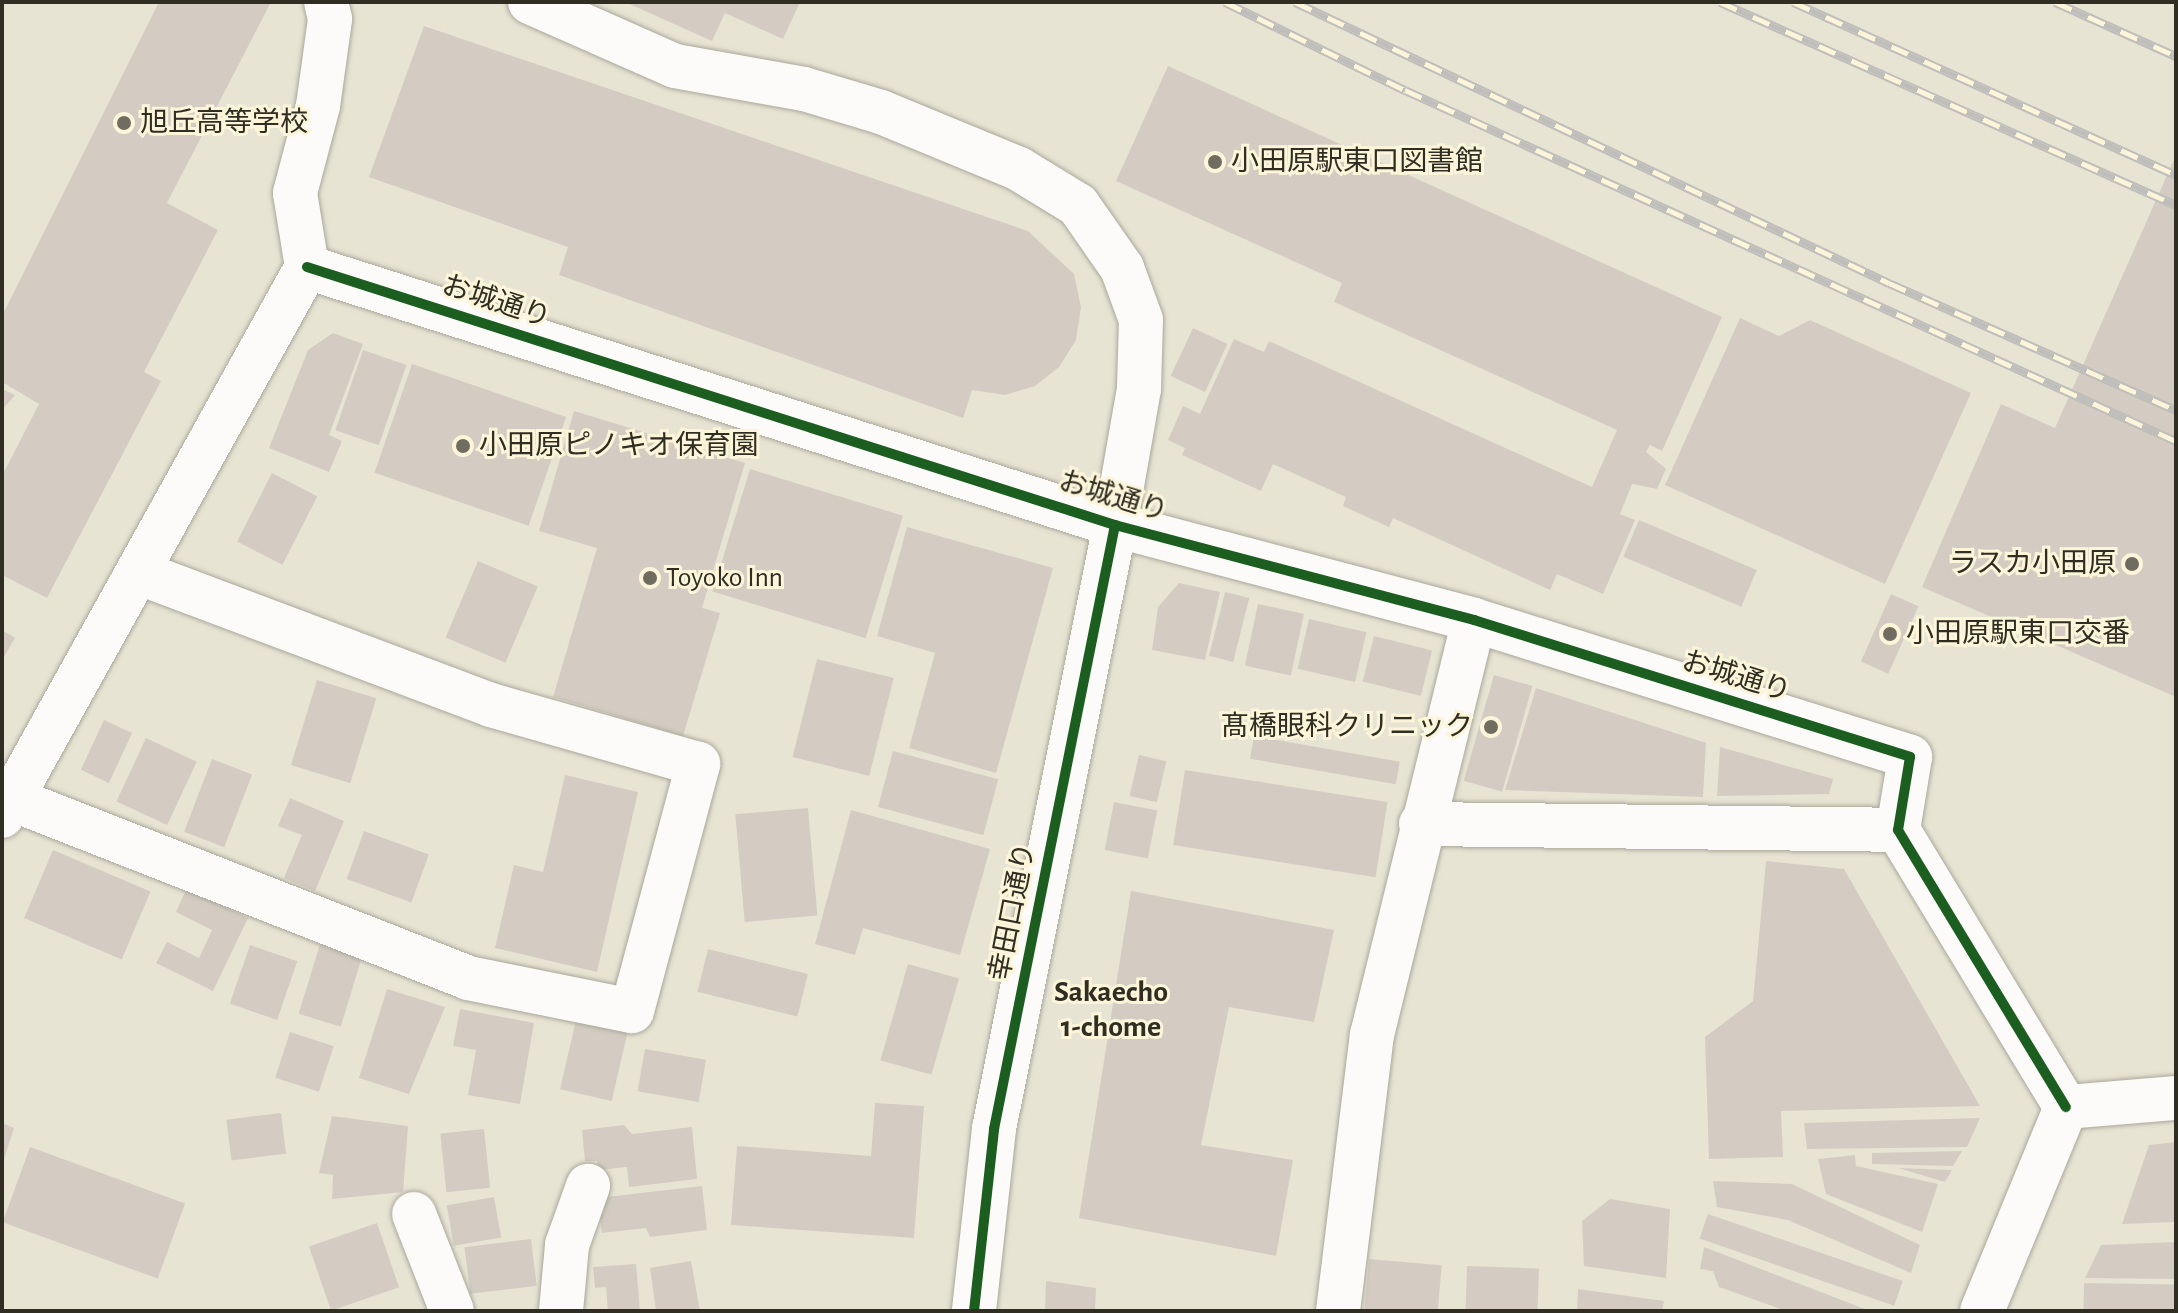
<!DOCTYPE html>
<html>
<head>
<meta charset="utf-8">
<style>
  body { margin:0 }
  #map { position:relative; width:2178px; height:1313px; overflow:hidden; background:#e8e4d4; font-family:"Alegreya Sans","Noto Sans JP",sans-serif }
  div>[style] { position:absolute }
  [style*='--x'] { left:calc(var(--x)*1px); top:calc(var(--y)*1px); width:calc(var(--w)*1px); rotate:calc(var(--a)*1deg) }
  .building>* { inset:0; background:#d4ccc2; transform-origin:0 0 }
  .roads { filter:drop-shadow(0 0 2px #aaa89b) drop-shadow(0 0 2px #aaa89b) }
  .street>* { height:44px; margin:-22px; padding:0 22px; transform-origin:22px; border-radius:22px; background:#fcfbf9 }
  .secondary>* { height:44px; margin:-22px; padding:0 22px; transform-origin:22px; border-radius:22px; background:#fcfbf9 }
  .rail>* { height:9px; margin-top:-4.5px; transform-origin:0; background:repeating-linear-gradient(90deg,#fdf5d9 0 18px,#bfbeba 0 36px); box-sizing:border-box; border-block:2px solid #bfbeba }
  .cycleway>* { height:10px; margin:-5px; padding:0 5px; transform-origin:5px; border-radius:5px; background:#1b5e20 }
  .dots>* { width:22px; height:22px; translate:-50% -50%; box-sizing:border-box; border:4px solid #fdf5d9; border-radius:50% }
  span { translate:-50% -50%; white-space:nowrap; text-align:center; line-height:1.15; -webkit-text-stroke:6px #fdf5d9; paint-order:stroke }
  .poi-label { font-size:28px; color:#302d22 }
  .left { translate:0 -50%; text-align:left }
  .right { translate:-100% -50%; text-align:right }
  .street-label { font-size:28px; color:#302d22 }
  .neighbourhood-label { font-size:30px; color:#302d22; font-weight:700 }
  .frame { position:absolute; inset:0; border:4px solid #302d22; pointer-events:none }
</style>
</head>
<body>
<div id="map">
  <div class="building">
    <div style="clip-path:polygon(159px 2px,271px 2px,167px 203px,218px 230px,144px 372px,161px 381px,47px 598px,2px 575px,2px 476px,39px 404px,2px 382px,2px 316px)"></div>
    <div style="clip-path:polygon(625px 2px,800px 2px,783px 39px,725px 13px,712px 41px)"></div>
    <div style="clip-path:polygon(424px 26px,1028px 231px,1074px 274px,1081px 307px,1076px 340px,1059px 367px,1035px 386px,1005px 395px,972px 390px,963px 418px,559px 275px,568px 247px,369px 177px)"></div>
    <div style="clip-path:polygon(1168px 66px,1722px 317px,1662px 451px,1650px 445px,1646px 452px,1666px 469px,1657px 489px,1632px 484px,1620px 514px,1635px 520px,1603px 594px,1557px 574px,1550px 590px,1393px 518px,1389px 527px,1343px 506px,1346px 497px,1273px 464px,1261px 491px,1182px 455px,1185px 448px,1168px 440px,1183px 406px,1200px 414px,1234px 339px,1264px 352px,1269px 341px,1592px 487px,1617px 430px,1334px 302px,1342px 283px,1116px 181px)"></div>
    <div style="clip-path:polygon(2176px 155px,2176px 697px,1922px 587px,2001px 404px,2055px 428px)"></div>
    <div style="clip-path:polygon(1740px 318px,1779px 336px,1810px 320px,1971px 393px,1885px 584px,1665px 485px)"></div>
    <div style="left:1193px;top:328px;width:38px;height:53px;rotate:25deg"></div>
    <div style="clip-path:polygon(333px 333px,363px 344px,329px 435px,342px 441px,329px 472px,269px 448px,308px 350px)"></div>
    <div style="left:363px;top:350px;width:46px;height:85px;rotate:19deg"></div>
    <div style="left:412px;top:364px;width:163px;height:115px;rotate:19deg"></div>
    <div style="clip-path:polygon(2px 389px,15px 395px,2px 410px)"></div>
    <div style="clip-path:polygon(574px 411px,745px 463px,702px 608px,720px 613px,683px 736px,553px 697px,597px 548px,539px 531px)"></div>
    <div style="left:750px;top:469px;width:160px;height:128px;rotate:17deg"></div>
    <div style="left:272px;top:473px;width:51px;height:77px;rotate:27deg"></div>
    <div style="left:1639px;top:520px;width:128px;height:40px;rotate:23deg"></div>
    <div style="clip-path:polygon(907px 527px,1053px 568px,996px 773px,909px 748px,935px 653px,877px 636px)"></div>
    <div style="left:478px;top:561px;width:65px;height:83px;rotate:23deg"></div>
    <div style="clip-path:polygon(1179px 583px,1220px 592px,1205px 660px,1152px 650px,1158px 607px)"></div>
    <div style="left:1225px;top:592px;width:25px;height:66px;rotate:14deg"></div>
    <div style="left:1891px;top:594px;width:30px;height:74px;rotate:24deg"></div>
    <div style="left:1258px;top:604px;width:47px;height:63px;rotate:12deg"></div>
    <div style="left:1309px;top:619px;width:59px;height:51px;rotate:13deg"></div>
    <div style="clip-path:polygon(2px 630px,15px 638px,2px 660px)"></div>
    <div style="left:1374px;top:636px;width:60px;height:47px;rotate:14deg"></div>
    <div style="left:817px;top:659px;width:79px;height:101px;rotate:14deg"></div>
    <div style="left:1494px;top:675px;width:40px;height:110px;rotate:16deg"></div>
    <div style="left:317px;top:680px;width:62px;height:89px;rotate:17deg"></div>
    <div style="clip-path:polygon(1536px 688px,1706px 743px,1703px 797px,1505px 790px)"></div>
    <div style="left:104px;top:720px;width:31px;height:55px;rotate:25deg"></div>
    <div style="left:1254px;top:736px;width:148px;height:23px;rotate:10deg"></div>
    <div style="left:146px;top:738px;width:56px;height:70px;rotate:25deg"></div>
    <div style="clip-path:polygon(1720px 747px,1833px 779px,1829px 794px,1717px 796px)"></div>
    <div style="left:893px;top:751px;width:109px;height:58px;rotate:15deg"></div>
    <div style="left:1139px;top:755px;width:28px;height:42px;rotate:13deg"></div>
    <div style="left:212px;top:759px;width:43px;height:78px;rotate:21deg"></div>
    <div style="left:1185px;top:770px;width:205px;height:76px;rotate:9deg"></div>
    <div style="clip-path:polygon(565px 775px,638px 792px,597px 972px,495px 948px,514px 865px,543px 872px)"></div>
    <div style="clip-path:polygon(290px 798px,344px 821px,315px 891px,284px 878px,302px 835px,278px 826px)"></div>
    <div style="left:1114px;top:802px;width:44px;height:49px;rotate:11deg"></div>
    <div style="left:808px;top:808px;width:108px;height:73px;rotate:85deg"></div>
    <div style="clip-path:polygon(851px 810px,990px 849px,960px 955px,863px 928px,855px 955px,815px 944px)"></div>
    <div style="left:364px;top:831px;width:69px;height:51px;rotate:20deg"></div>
    <div style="left:53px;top:850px;width:106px;height:74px;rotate:23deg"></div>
    <div style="clip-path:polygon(1766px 861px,1844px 869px,1980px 1106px,1781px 1111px,1783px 1157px,1709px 1159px,1705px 1037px,1753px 1001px)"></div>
    <div style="clip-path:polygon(187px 888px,248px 918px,213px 991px,156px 963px,167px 942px,199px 958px,212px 930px,176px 912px)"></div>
    <div style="clip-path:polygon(1131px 891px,1334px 930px,1314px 1022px,1229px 1007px,1201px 1145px,1293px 1160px,1276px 1256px,1079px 1218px)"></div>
    <div style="left:320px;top:944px;width:44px;height:73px;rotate:17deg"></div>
    <div style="left:250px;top:945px;width:50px;height:62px;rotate:19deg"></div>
    <div style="left:708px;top:949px;width:103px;height:44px;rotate:14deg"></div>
    <div style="left:908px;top:964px;width:53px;height:100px;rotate:16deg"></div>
    <div style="clip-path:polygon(387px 989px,445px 1007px,409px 1094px,359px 1078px)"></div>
    <div style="clip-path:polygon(460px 1009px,534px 1023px,520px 1104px,468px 1095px,476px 1050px,453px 1046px)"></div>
    <div style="left:576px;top:1020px;width:53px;height:71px;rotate:13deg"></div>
    <div style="left:290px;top:1032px;width:46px;height:48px;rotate:18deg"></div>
    <div style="left:645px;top:1049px;width:62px;height:43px;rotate:10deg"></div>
    <div style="clip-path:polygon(875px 1103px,924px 1106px,914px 1238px,731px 1225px,737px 1146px,871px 1156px)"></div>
    <div style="left:281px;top:1113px;width:41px;height:55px;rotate:83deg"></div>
    <div style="clip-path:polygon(332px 1116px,408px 1126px,403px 1192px,332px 1199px,333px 1175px,319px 1173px)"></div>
    <div style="clip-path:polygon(1980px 1118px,1967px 1147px,1807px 1149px,1804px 1123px)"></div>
    <div style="clip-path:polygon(2px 1123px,14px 1128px,3px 1162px,2px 1162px)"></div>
    <div style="clip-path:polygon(624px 1125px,632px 1134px,692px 1127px,697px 1179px,629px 1187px,627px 1167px,598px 1170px,597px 1161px,585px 1161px,582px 1130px)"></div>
    <div style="left:484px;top:1129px;width:59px;height:44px;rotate:84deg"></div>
    <div style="clip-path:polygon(2176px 1142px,2176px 1222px,2122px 1224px,2149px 1145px)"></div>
    <div style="left:30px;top:1147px;width:165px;height:80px;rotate:20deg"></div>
    <div style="clip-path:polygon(1962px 1151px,1953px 1166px,1872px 1164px,1872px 1153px)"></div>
    <div style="clip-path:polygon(1855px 1155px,1856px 1166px,1938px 1184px,1922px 1232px,1826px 1194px,1818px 1159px)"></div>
    <div style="clip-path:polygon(1898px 1168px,1952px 1170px,1945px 1182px)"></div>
    <div style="clip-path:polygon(1713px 1181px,1792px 1184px,1920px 1245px,1911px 1273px,1788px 1220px,1717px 1207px)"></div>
    <div style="clip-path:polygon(702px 1186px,707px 1230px,650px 1237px,646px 1228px,602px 1233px,598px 1198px)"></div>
    <div style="left:494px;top:1197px;width:41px;height:48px;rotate:80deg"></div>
    <div style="clip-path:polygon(1610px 1199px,1670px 1209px,1666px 1278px,1584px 1266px,1582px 1221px)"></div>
    <div style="left:1708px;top:1214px;width:206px;height:26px;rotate:19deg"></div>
    <div style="left:377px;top:1223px;width:68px;height:72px;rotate:71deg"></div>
    <div style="left:531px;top:1239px;width:47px;height:67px;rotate:83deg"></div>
    <div style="clip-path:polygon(2176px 1242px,2176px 1279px,2085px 1278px,2101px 1245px)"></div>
    <div style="clip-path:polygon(1704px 1247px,1870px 1311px,1786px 1311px,1719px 1287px,1713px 1271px,1700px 1269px)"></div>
    <div style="left:1369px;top:1259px;width:73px;height:52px;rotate:5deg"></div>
    <div style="clip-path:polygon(691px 1261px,700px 1311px,656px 1311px,650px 1268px)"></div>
    <div style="clip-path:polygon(636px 1264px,640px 1311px,608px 1311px,606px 1287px,595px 1288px,593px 1267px)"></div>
    <div style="left:1467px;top:1266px;width:72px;height:44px;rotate:2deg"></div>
    <div style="clip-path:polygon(1046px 1281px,1096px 1288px,1095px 1311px,1045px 1311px)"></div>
    <div style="left:2084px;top:1283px;width:92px;height:28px;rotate:1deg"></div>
    <div style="clip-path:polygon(1578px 1289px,1664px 1301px,1662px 1311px,1577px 1311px)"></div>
  </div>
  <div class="roads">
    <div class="street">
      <div style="--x:1115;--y:525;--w:371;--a:14.8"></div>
      <div style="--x:1474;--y:620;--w:457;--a:17.4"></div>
      <div style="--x:12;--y:799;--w:490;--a:21.4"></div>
      <div style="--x:468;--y:978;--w:167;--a:11.4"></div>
      <div style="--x:632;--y:1011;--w:256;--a:-75"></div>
      <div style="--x:698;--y:764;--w:215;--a:-164.1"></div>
      <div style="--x:491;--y:705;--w:377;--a:-159.4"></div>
      <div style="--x:1421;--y:824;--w:477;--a:0.7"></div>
      <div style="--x:414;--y:1214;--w:104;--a:68.6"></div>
      <div style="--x:561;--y:1311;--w:66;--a:-84.8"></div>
      <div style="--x:567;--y:1245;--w:63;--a:-70.4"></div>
      <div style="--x:1338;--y:1311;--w:278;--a:-83"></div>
      <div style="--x:1372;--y:1035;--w:427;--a:-76.2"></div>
    </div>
    <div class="secondary">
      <div style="--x:530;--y:2;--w:158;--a:23.8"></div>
      <div style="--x:675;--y:66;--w:131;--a:10.1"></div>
      <div style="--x:804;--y:89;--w:80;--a:16.6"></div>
      <div style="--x:881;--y:112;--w:149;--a:22.4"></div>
      <div style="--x:1019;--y:169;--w:69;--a:31.4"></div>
      <div style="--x:1078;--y:205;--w:77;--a:55.1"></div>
      <div style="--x:1122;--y:268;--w:55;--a:69.9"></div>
      <div style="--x:1141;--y:320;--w:69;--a:91.7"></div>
      <div style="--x:1139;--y:389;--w:138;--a:100"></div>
      <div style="--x:1115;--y:525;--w:616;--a:101.33"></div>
      <div style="--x:994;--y:1129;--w:183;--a:96.3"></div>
      <div style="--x:307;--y:267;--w:848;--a:17.71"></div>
      <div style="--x:1910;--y:757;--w:74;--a:99.3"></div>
      <div style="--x:1898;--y:830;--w:324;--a:58.8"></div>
      <div style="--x:2;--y:816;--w:628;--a:-60.95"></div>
      <div style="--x:307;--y:267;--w:75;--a:-99.2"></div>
      <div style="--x:295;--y:193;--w:90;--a:-75.2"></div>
      <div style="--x:318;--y:106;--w:88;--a:-82.1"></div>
      <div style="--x:330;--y:19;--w:17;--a:-103"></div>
      <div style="--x:2066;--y:1107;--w:110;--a:-4.7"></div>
      <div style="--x:1982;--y:1311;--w:221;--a:-67.6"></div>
    </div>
  </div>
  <div class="rail">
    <div style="--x:1225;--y:2;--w:200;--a:26.1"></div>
    <div style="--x:1405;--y:90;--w:847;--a:24.48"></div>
    <div style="--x:1295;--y:2;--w:657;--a:25.32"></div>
    <div style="--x:1889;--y:283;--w:314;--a:23.9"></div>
    <div style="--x:1720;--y:2;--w:499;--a:24"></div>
    <div style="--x:1793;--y:2;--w:420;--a:24.3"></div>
    <div style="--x:2055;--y:2;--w:133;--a:24.1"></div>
  </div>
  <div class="cycleway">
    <div style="--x:307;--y:267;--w:848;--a:17.71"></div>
    <div style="--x:1115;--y:525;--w:371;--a:14.8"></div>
    <div style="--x:1474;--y:620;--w:457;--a:17.4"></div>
    <div style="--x:1910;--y:757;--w:74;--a:99.3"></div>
    <div style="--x:1898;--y:830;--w:324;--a:58.8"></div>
    <div style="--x:974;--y:1311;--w:183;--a:-83.7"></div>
    <div style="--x:994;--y:1129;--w:616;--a:-78.67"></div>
  </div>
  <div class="dots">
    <div style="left:124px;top:123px;background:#706d60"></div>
    <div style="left:1215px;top:162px;background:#706d60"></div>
    <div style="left:463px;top:446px;background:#706d60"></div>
    <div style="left:2132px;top:564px;background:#706d60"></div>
    <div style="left:650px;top:578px;background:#706d60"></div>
    <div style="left:1890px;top:634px;background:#706d60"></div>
    <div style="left:1491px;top:727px;background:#706d60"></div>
  </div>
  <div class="poi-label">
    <span class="left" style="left:140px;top:123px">旭丘高等学校</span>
    <span class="left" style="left:1231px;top:162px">小田原駅東口図書館</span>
    <span class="left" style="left:479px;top:446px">小田原ピノキオ保育園</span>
    <span class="right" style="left:2116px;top:564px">ラスカ小田原</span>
    <span class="left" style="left:666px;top:578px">Toyoko Inn</span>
    <span class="left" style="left:1906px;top:634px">小田原駅東口交番</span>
    <span class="right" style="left:1473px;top:727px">髙橋眼科クリニック</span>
  </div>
  <div class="street-label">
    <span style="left:496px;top:302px;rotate:18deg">お城通り</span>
    <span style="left:1113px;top:497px;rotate:17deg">お城通り</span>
    <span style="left:1736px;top:677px;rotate:17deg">お城通り</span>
    <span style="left:1013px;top:912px;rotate:-79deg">幸田口通り</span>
  </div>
  <div class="neighbourhood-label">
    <span style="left:1111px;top:1009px">Sakaecho<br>1-chome</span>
  </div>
  <div class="frame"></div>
</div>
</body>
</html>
